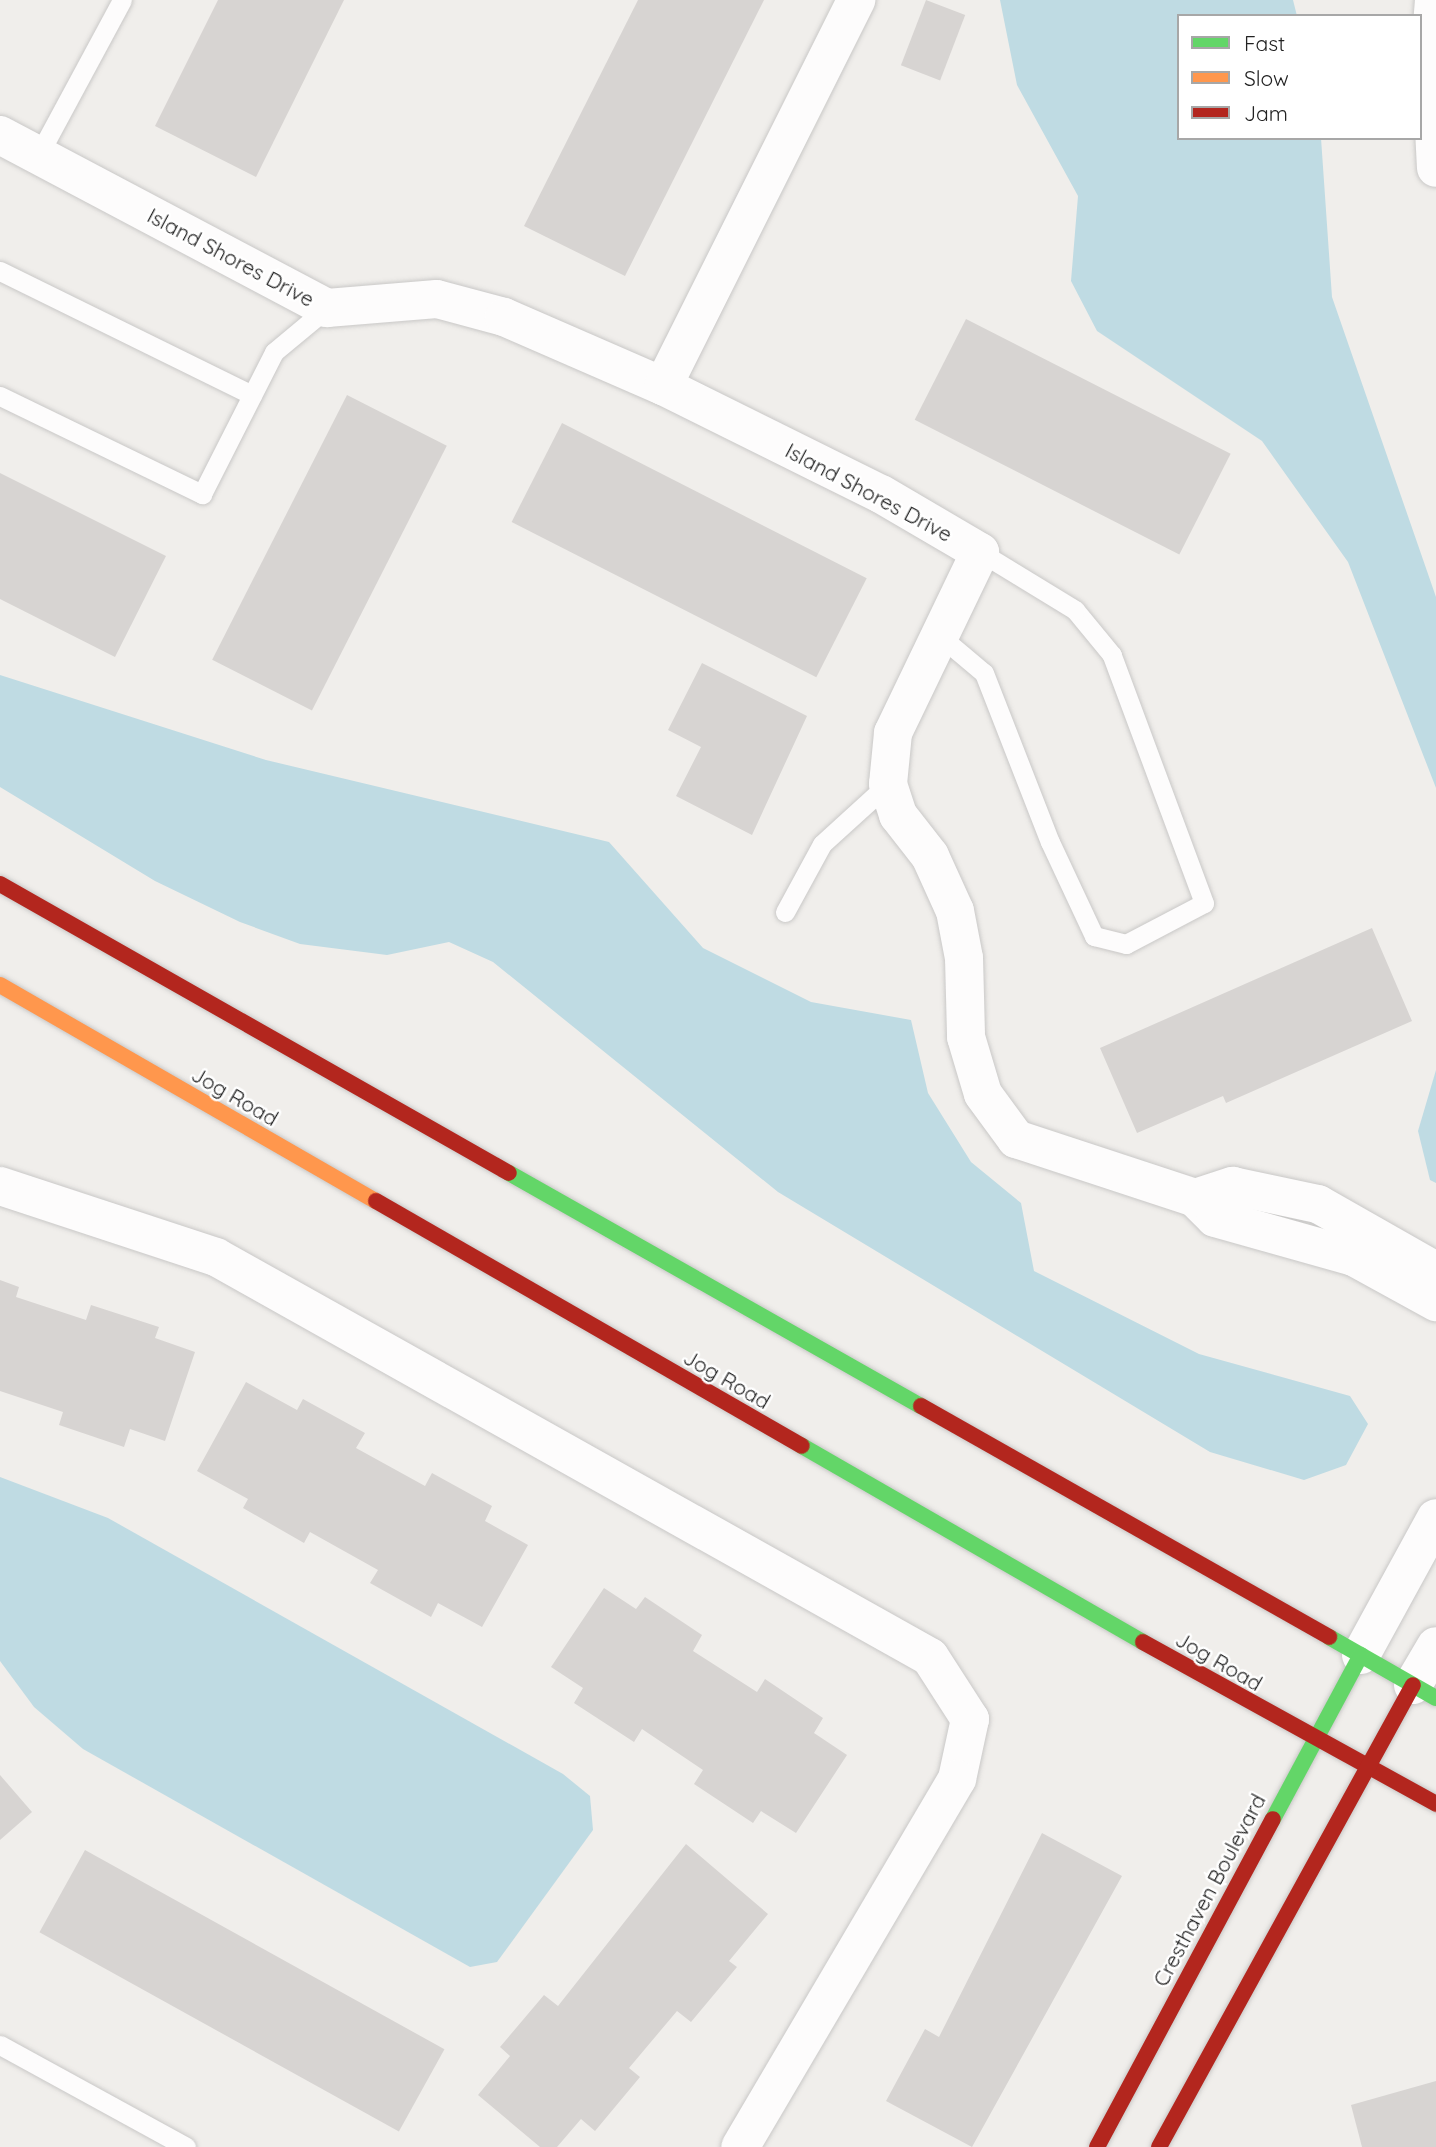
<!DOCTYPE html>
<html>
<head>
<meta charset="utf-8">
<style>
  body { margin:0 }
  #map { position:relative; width:1436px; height:2147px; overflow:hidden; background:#f0eeeb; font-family:Quicksand,sans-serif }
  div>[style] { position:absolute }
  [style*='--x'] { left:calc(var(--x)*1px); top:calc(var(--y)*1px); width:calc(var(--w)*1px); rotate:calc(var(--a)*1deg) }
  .water>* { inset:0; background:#bfdbe3 }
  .building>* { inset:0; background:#d7d4d2; transform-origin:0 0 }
  .roads { filter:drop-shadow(0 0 2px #c9c8c7) drop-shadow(0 0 2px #c9c8c7) }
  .lane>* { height:19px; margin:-9.5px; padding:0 9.5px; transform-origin:9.5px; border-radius:9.5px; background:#fdfcfc }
  .street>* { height:38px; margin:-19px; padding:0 19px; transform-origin:19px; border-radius:19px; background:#fdfcfc }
  .fast>* { height:16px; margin:-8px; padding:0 8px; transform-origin:8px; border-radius:8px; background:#63d668 }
  .slow>* { height:16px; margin:-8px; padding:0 8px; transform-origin:8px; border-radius:8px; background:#ff974d }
  .jam>* { height:16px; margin:-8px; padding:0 8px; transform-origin:8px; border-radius:8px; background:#b3261e }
  span { translate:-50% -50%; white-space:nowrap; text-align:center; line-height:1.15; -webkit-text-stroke:5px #fff; paint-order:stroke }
  .street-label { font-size:21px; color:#222 }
  .legend { position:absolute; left:1177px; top:14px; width:245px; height:126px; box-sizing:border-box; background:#fff; border:2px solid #a7a7a7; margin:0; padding:9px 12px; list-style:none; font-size:21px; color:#222 }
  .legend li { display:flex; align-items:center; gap:14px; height:35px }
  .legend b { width:35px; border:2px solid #a7a7a7 }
</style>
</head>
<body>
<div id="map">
  <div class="water">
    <div style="clip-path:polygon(1000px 0,1293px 0,1297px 16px,1179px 16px,1179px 138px,1321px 138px,1332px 297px,1436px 597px,1436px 788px,1348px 562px,1262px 441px,1097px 331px,1071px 281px,1078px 196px,1017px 85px)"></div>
    <div style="clip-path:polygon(0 675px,266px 760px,609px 842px,703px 948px,811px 1002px,911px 1020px,928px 1093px,971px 1162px,1021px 1203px,1034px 1271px,1199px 1354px,1350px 1396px,1368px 1424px,1346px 1465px,1304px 1480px,1210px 1452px,778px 1192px,493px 962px,449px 942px,387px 955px,300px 944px,240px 922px,155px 881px,0 787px)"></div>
    <div style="clip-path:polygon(1436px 1070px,1436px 1183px,1430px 1180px,1418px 1131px)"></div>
    <div style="clip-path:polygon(0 1477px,108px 1518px,563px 1774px,590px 1796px,593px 1830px,497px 1962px,470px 1967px,83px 1749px,34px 1707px,0 1661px)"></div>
  </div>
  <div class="building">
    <div style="clip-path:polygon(218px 0,344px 0,256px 177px,155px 126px)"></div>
    <div style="clip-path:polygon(638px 0,764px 0,625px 276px,524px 226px)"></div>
    <div style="left:926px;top:0;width:42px;height:70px;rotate:21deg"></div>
    <div style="left:966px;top:319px;width:297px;height:113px;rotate:27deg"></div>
    <div style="left:347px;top:395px;width:112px;height:297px;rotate:27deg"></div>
    <div style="left:562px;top:423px;width:342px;height:111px;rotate:27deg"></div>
    <div style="clip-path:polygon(0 473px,166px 556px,115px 657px,0 599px)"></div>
    <div style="clip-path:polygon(702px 663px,807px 716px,752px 835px,676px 796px,701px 747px,668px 730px)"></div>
    <div style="clip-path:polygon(1372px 928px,1412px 1021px,1226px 1103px,1223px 1096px,1137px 1133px,1100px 1048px)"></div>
    <div style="clip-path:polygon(0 1280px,19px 1287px,16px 1297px,86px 1320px,91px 1305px,159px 1327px,155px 1338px,195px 1352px,165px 1441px,130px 1429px,124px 1447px,59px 1425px,63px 1412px,0 1391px)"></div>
    <div style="clip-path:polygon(246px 1382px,297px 1410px,303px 1399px,365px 1433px,356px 1448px,425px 1486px,432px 1473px,492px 1506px,485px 1521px,528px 1545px,482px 1627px,438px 1603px,431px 1617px,370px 1583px,378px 1570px,310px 1532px,304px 1543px,243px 1508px,248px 1499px,197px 1471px)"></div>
    <div style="clip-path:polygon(604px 1588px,636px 1609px,645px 1597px,702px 1635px,693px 1651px,757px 1692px,765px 1679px,823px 1718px,814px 1733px,847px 1755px,796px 1833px,761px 1811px,753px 1823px,694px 1784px,703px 1770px,642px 1729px,634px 1742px,574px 1703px,583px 1688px,551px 1667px)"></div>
    <div style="clip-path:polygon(0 1775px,32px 1812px,0 1840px)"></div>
    <div style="clip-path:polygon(1042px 1833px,1122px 1876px,972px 2147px,886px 2101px,925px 2029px,939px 2037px)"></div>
    <div style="clip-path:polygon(686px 1844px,768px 1914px,729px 1961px,737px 1967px,691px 2022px,677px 2011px,629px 2068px,640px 2077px,595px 2131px,581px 2119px,557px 2147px,540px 2147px,478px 2095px,510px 2056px,500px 2047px,544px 1995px,558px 2006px)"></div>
    <div style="left:85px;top:1850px;width:411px;height:94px;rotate:29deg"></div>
    <div style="clip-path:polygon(1436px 2081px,1436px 2147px,1362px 2147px,1351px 2105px)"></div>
  </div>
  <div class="roads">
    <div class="lane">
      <div style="--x:38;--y:156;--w:177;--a:-61.7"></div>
      <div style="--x:0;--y:271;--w:281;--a:26.2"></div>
      <div style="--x:0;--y:396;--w:225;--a:25.9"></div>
      <div style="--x:202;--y:494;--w:159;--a:-63.1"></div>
      <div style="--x:274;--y:352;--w:69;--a:-39.7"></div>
      <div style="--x:940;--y:636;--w:57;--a:40.1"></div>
      <div style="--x:984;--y:673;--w:181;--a:68.7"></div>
      <div style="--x:1050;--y:842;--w:104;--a:64.9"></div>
      <div style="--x:1094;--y:936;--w:33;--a:14"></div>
      <div style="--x:1126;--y:944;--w:88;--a:-27.7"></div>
      <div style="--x:1204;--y:903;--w:265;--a:-110.4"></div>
      <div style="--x:1112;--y:655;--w:58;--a:-129.4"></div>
      <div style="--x:1075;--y:610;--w:111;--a:-148.6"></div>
      <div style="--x:785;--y:912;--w:77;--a:-61.4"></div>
      <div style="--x:822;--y:844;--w:89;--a:-42.3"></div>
      <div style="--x:0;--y:2045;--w:212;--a:28.7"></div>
    </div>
    <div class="street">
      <div style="--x:1434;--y:0;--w:50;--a:94.6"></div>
      <div style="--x:1430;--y:50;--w:118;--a:87.1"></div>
      <div style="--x:0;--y:135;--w:370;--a:27.9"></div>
      <div style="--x:327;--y:308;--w:110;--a:-4.7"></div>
      <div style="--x:437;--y:299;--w:69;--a:15"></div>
      <div style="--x:504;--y:317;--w:173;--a:23.5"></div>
      <div style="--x:663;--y:386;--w:243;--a:26.4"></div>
      <div style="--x:881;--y:494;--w:115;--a:30.4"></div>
      <div style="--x:980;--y:552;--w:201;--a:115.7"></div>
      <div style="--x:893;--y:733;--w:51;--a:95.6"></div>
      <div style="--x:888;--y:784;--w:33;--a:72"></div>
      <div style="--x:898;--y:815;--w:52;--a:52"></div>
      <div style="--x:930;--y:856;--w:60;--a:65.6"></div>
      <div style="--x:955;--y:911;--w:48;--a:79.2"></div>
      <div style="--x:964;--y:958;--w:79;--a:88.5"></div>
      <div style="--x:966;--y:1037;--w:59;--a:73.4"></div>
      <div style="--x:983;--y:1094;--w:56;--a:53.7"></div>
      <div style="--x:1016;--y:1139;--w:188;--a:18.2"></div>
      <div style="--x:1195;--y:1198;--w:28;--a:45"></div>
      <div style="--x:1215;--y:1218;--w:144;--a:15.7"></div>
      <div style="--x:1354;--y:1257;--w:94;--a:28.8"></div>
      <div style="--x:663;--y:386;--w:432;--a:-63.4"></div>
      <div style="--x:0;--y:1186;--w:227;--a:18.2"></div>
      <div style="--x:216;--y:1257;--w:818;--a:29.26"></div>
      <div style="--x:930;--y:1657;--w:74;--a:57.2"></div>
      <div style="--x:970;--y:1719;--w:61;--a:102.2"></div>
      <div style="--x:957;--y:1779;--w:427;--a:120.5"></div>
      <div style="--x:1195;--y:1198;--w:40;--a:-18"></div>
      <div style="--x:1233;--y:1186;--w:87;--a:12"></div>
      <div style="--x:1318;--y:1204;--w:136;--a:29.6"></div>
      <div style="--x:1361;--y:1655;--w:156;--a:-61.3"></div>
      <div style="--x:1413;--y:1685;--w:45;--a:-59.5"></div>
    </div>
    <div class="fast">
      <div style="--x:509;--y:1173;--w:473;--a:29.5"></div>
      <div style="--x:802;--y:1446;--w:393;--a:29.9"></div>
      <div style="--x:1329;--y:1637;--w:123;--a:29.7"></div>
      <div style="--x:1273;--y:1819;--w:186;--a:-61.8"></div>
    </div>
    <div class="slow">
      <div style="--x:0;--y:985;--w:434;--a:29.9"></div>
    </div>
    <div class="jam">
      <div style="--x:0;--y:884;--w:585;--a:29.59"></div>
      <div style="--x:376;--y:1201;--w:491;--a:29.9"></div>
      <div style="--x:921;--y:1406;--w:469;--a:29.5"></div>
      <div style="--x:1143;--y:1642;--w:335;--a:28.9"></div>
      <div style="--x:1097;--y:2147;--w:372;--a:-61.8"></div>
      <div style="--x:1159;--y:2147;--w:527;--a:-61.2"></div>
    </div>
  </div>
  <div class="street-label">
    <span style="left:231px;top:257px;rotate:28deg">Island Shores Drive</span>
    <span style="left:869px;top:492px;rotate:28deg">Island Shores Drive</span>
    <span style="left:235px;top:1096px;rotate:30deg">Jog Road</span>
    <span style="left:727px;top:1379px;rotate:30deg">Jog Road</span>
    <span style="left:1219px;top:1661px;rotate:30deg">Jog Road</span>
    <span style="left:1209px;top:1890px;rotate:-62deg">Cresthaven Boulevard</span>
  </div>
  <ul class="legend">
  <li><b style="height:9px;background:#63d668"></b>Fast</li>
  <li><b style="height:9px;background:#ff974d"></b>Slow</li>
  <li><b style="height:9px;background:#b3261e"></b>Jam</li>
  </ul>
</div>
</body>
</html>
